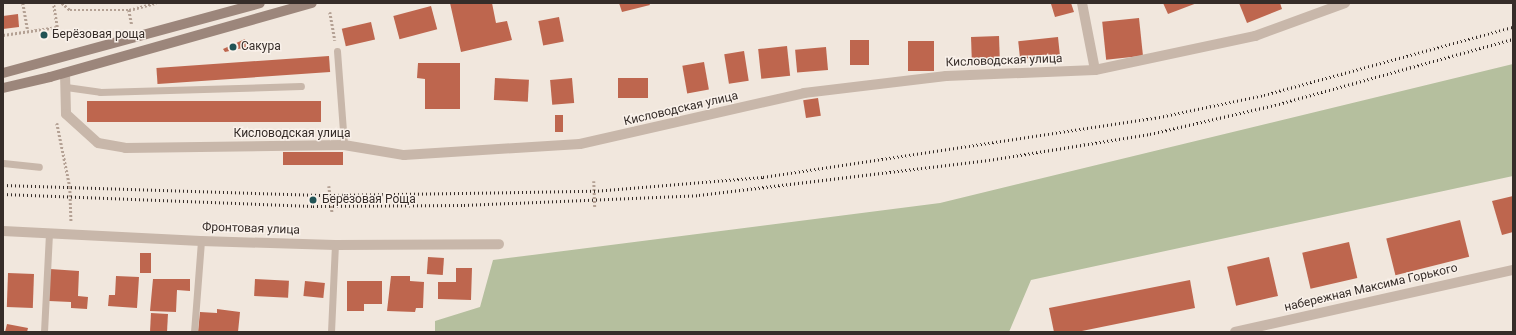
<!DOCTYPE html>
<html>
<head>
<meta charset="utf-8">
<style>
  body { margin:0 }
  #map { position:relative; width:1516px; height:335px; overflow:hidden; background:#f1e7dd; font-family:Roboto,sans-serif }
  div>[style] { position:absolute }
  [style*='--x'] { left:calc(var(--x)*1px); top:calc(var(--y)*1px); width:calc(var(--w)*1px); rotate:calc(var(--a)*1deg) }
  .green>* { inset:0; background:#b5bf9e }
  .building>* { inset:0; background:#be664e; transform-origin:0 0 }
  .path>* { height:2.5px; margin-top:-1.25px; transform-origin:0; background:repeating-linear-gradient(90deg,#b4a194 0 2px,transparent 0 4px) }
  .lane>* { height:7px; margin:-3.5px; padding:0 3.5px; transform-origin:3.5px; border-radius:3.5px; background:#c8b7aa }
  .street>* { height:10px; margin:-5px; padding:0 5px; transform-origin:5px; border-radius:5px; background:#c8b7aa }
  .secondary>* { height:10px; margin:-5px; padding:0 5px; transform-origin:5px; border-radius:5px; background:#9c867b }
  .rail>* { height:3px; margin-top:-1.5px; transform-origin:0; background:repeating-linear-gradient(90deg,#362d29 0 1px,transparent 0 4px) }
  .dots>* { width:11px; height:11px; translate:-50% -50%; box-sizing:border-box; border:2px solid #f9f1ea; border-radius:50% }
  span { translate:-50% -50%; white-space:nowrap; text-align:center; line-height:1.15; -webkit-text-stroke:3px #f9f1ea; paint-order:stroke }
  .poi-label { font-size:12px; color:#362d29 }
  .left { translate:0 -50%; text-align:left }
  .street-label { font-size:12px; color:#362d29 }
  .frame { position:absolute; inset:0; border:4px solid #362d29; pointer-events:none }
</style>
</head>
<body>
<div id="map">
  <div class="green">
    <div style="clip-path:polygon(1513px 64px,1513px 176px,1031px 280px,1009px 332px,435px 332px,435px 321px,480px 307px,493px 260px,940px 203px)"></div>
  </div>
  <div class="building">
    <div style="clip-path:polygon(450px 3px,492px 3px,496px 23px,507px 21px,512px 40px,461px 52px)"></div>
    <div style="clip-path:polygon(619px 3px,649px 3px,650px 5px,622px 12px)"></div>
    <div style="clip-path:polygon(1071px 3px,1074px 12px,1055px 17px,1051px 4px)"></div>
    <div style="clip-path:polygon(1163px 3px,1197px 3px,1168px 14px)"></div>
    <div style="clip-path:polygon(1239px 3px,1280px 3px,1282px 9px,1247px 23px)"></div>
    <div style="left:431px;top:6px;width:24px;height:39px;rotate:75deg"></div>
    <div style="clip-path:polygon(18px 14px,19px 27px,3px 29px,3px 16px)"></div>
    <div style="left:559px;top:17px;width:25px;height:21px;rotate:79deg"></div>
    <div style="left:1139px;top:18px;width:38px;height:37px;rotate:84deg"></div>
    <div style="left:371px;top:22px;width:18px;height:30px;rotate:77deg"></div>
    <div style="left:999px;top:36px;width:25px;height:28px;rotate:88deg"></div>
    <div style="left:1058px;top:37px;width:18px;height:40px;rotate:84deg"></div>
    <div style="clip-path:polygon(245px 39px,247px 47px,225px 52px,223px 49px)"></div>
    <div style="left:850px;top:40px;width:19px;height:25px"></div>
    <div style="left:908px;top:41px;width:26px;height:30px"></div>
    <div style="left:787px;top:46px;width:30px;height:29px;rotate:84deg"></div>
    <div style="left:826px;top:47px;width:23px;height:31px;rotate:85deg"></div>
    <div style="left:744px;top:51px;width:30px;height:20px;rotate:81deg"></div>
    <div style="left:329px;top:56px;width:16px;height:173px;rotate:86deg"></div>
    <div style="left:704px;top:62px;width:28px;height:22px;rotate:80deg"></div>
    <div style="clip-path:polygon(418px 63px,460px 63px,460px 109px,425px 109px,425px 79px,417px 78px)"></div>
    <div style="left:495px;top:78px;width:34px;height:22px;rotate:3deg"></div>
    <div style="left:572px;top:78px;width:25px;height:22px;rotate:85deg"></div>
    <div style="left:648px;top:78px;width:20px;height:30px;rotate:90deg"></div>
    <div style="left:818px;top:98px;width:18px;height:15px;rotate:81deg"></div>
    <div style="left:87px;top:101px;width:234px;height:21px"></div>
    <div style="left:555px;top:115px;width:8px;height:17px"></div>
    <div style="left:343px;top:152px;width:13px;height:60px;rotate:90deg"></div>
    <div style="clip-path:polygon(1513px 196px,1513px 232px,1502px 235px,1492px 201px)"></div>
    <div style="left:1460px;top:220px;width:38px;height:76px;rotate:76deg"></div>
    <div style="left:1349px;top:242px;width:37px;height:48px;rotate:77deg"></div>
    <div style="left:140px;top:253px;width:11px;height:20px"></div>
    <div style="left:428px;top:257px;width:16px;height:17px;rotate:4deg"></div>
    <div style="left:1269px;top:257px;width:40px;height:43px;rotate:77deg"></div>
    <div style="clip-path:polygon(456px 268px,472px 268px,471px 300px,438px 299px,438px 282px,456px 282px)"></div>
    <div style="clip-path:polygon(50px 269px,79px 271px,78px 296px,88px 297px,87px 309px,71px 308px,71px 302px,49px 301px)"></div>
    <div style="left:8px;top:273px;width:26px;height:34px;rotate:2deg"></div>
    <div style="clip-path:polygon(116px 276px,139px 277px,137px 308px,108px 306px,109px 295px,115px 295px)"></div>
    <div style="clip-path:polygon(391px 276px,410px 276px,410px 281px,424px 282px,423px 308px,416px 308px,415px 312px,387px 311px)"></div>
    <div style="clip-path:polygon(153px 279px,190px 279px,190px 291px,177px 290px,176px 312px,150px 311px)"></div>
    <div style="left:255px;top:279px;width:34px;height:17px;rotate:3deg"></div>
    <div style="clip-path:polygon(1190px 280px,1195px 308px,1077px 332px,1054px 332px,1049px 308px)"></div>
    <div style="left:305px;top:281px;width:20px;height:15px;rotate:6deg"></div>
    <div style="clip-path:polygon(347px 281px,382px 281px,382px 304px,364px 304px,364px 311px,347px 311px)"></div>
    <div style="clip-path:polygon(217px 309px,240px 312px,238px 332px,198px 332px,200px 312px,217px 313px)"></div>
    <div style="left:151px;top:313px;width:17px;height:18px;rotate:3deg"></div>
    <div style="clip-path:polygon(7px 324px,28px 328px,27px 332px,5px 332px)"></div>
  </div>
  <div class="path">
    <div style="--x:23;--y:3;--w:28;--a:80"></div>
    <div style="--x:62;--y:3;--w:11;--a:41"></div>
    <div style="--x:70;--y:10;--w:59;--a:0"></div>
    <div style="--x:129;--y:10;--w:28;--a:-15"></div>
    <div style="--x:129;--y:10;--w:15;--a:79"></div>
    <div style="--x:330;--y:12;--w:29;--a:80"></div>
    <div style="--x:3;--y:35;--w:55;--a:-8.4"></div>
    <div style="--x:57;--y:27;--w:24;--a:-99"></div>
    <div style="--x:57;--y:123;--w:65;--a:78.5"></div>
    <div style="--x:70;--y:187;--w:34;--a:88"></div>
    <div style="--x:594;--y:181;--w:27;--a:88"></div>
    <div style="--x:329;--y:186;--w:26;--a:83"></div>
  </div>
  <div class="lane">
    <div style="--x:337;--y:51;--w:94;--a:85.7"></div>
    <div style="--x:66;--y:87;--w:34;--a:8"></div>
    <div style="--x:100;--y:92;--w:201;--a:-1.7"></div>
    <div style="--x:3;--y:163;--w:36;--a:6"></div>
    <div style="--x:44;--y:332;--w:99;--a:-87.1"></div>
    <div style="--x:194;--y:332;--w:91;--a:-85.6"></div>
    <div style="--x:331;--y:332;--w:87;--a:-87.4"></div>
  </div>
  <div class="street">
    <div style="--x:1082;--y:3;--w:68;--a:79"></div>
    <div style="--x:65;--y:73;--w:41;--a:88.6"></div>
    <div style="--x:66;--y:114;--w:43;--a:42.2"></div>
    <div style="--x:98;--y:143;--w:27;--a:10"></div>
    <div style="--x:125;--y:148;--w:219;--a:-0.8"></div>
    <div style="--x:344;--y:145;--w:61;--a:9.5"></div>
    <div style="--x:404;--y:155;--w:176;--a:-3.6"></div>
    <div style="--x:580;--y:144;--w:230;--a:-12.8"></div>
    <div style="--x:804;--y:93;--w:143;--a:-6.8"></div>
    <div style="--x:946;--y:76;--w:149;--a:-2.3"></div>
    <div style="--x:1095;--y:70;--w:164;--a:-12"></div>
    <div style="--x:1255;--y:36;--w:96;--a:-20.1"></div>
    <div style="--x:3;--y:231;--w:198;--a:2.9"></div>
    <div style="--x:201;--y:241;--w:134;--a:1.7"></div>
    <div style="--x:335;--y:245;--w:164;--a:-0.3"></div>
    <div style="--x:1235;--y:332;--w:285;--a:-12.6"></div>
  </div>
  <div class="secondary">
    <div style="--x:3;--y:73;--w:266;--a:-15.2"></div>
    <div style="--x:3;--y:88;--w:48;--a:-13.2"></div>
    <div style="--x:50;--y:77;--w:272;--a:-15.8"></div>
  </div>
  <div class="rail">
    <div style="--x:3;--y:185;--w:327;--a:1.8"></div>
    <div style="--x:330;--y:195;--w:264;--a:-0.9"></div>
    <div style="--x:594;--y:191;--w:170;--a:-4.7"></div>
    <div style="--x:763;--y:177;--w:396;--a:-8.6"></div>
    <div style="--x:1155;--y:118;--w:111;--a:-11.9"></div>
    <div style="--x:1264;--y:95;--w:258;--a:-15.3"></div>
    <div style="--x:3;--y:194;--w:310;--a:2.2"></div>
    <div style="--x:313;--y:206;--w:151;--a:-0.4"></div>
    <div style="--x:464;--y:205;--w:235;--a:-2.4"></div>
    <div style="--x:699;--y:195;--w:292;--a:-6.9"></div>
    <div style="--x:989;--y:160;--w:163;--a:-9.2"></div>
    <div style="--x:1150;--y:134;--w:128;--a:-13.1"></div>
    <div style="--x:1275;--y:105;--w:247;--a:-15.5"></div>
  </div>
  <div class="dots">
    <div style="left:44px;top:35px;background:#215355"></div>
    <div style="left:233px;top:47px;background:#215355"></div>
    <div style="left:313px;top:200px;background:#215355"></div>
  </div>
  <div class="poi-label">
    <span class="left" style="left:52px;top:35px">Берёзовая роща</span>
    <span class="left" style="left:241px;top:47px">Сакура</span>
    <span class="left" style="left:322px;top:200px">Берёзовая Роща</span>
  </div>
  <div class="street-label">
    <span style="left:1004px;top:61px;rotate:-2deg">Кисловодская улица</span>
    <span style="left:681px;top:109px;rotate:-13deg">Кисловодская улица</span>
    <span style="left:292px;top:134px">Кисловодская улица</span>
    <span style="left:251px;top:229px;rotate:2deg">Фронтовая улица</span>
    <span style="left:1371px;top:288px;rotate:-13deg">набережная Максима Горького</span>
  </div>
  <div class="frame"></div>
</div>
</body>
</html>
